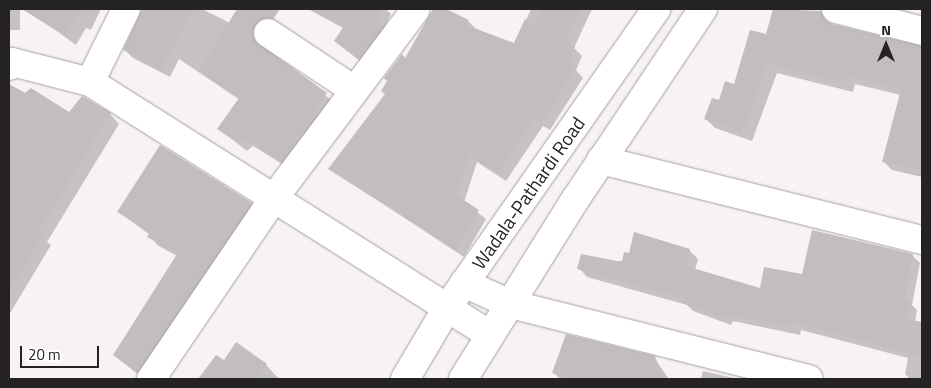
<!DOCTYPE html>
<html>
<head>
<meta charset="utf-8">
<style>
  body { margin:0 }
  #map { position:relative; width:931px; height:388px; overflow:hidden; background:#f8f2f3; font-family:"Titillium Web",sans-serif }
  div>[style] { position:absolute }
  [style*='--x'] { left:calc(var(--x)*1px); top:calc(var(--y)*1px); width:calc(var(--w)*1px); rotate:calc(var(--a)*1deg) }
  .shadow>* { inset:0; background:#0003; transform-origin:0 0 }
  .building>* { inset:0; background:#c3bdbd }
  .roads { filter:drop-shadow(0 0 1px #a6a0a1) drop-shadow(0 0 1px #a6a0a1) }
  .minor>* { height:28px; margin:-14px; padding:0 14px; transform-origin:14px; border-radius:14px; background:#fff }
  .major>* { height:28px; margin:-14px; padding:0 14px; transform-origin:14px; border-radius:14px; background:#fff }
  span { translate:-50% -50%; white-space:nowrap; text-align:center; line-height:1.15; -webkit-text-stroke:5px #fff; paint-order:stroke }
  .street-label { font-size:19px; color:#242222 }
  .frame { position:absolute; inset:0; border:10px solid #242222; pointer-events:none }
  .north { position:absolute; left:861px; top:20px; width:50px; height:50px; -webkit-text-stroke:4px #fff; paint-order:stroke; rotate:0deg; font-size:14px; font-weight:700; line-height:20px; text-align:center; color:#242222 }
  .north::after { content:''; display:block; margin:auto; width:18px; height:22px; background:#242222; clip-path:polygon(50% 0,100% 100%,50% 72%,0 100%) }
  .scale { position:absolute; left:20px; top:346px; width:79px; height:22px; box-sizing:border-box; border:2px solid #242222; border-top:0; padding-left:6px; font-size:15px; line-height:18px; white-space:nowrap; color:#242222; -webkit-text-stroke:4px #fff; paint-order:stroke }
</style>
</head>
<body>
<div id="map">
  <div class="shadow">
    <div style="left:9px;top:9px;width:11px;height:21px"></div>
    <div style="clip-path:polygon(42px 9px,101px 9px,91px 30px,86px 28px,76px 45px,38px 17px)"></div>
    <div style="clip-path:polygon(142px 9px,202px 9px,230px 23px,239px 9px,260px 9px,282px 25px,263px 32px,262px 47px,334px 102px,290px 169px,253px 146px,247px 151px,219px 129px,240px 100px,179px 59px,170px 77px,133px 58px,125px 50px)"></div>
    <div style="clip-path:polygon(308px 9px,386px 9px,391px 14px,384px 28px,389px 35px,366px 66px,335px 41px,343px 28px)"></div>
    <div style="clip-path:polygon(434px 9px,443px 9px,468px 21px,476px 29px,515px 45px,531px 9px,592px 9px,574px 48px,582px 56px,576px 70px,583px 78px,550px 130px,543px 126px,506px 181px,477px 162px,464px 202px,486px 219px,464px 257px,330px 169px,386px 95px)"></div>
    <div style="clip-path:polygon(774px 9px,820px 13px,831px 25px,922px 46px,922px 177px,892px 170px,883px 161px,901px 95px,855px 84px,853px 92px,777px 73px,752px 141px,715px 128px,706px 119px,735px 85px,767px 35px)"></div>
    <div style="clip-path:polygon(9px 85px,69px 114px,110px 114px,119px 124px,47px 242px,51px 245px,9px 315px)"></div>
    <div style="clip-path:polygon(251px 204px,259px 212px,144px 379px,114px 355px,177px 256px,157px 245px,150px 235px,119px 212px)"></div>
    <div style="clip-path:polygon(689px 250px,698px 259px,695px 270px,760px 289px,803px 276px,912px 255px,920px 263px,912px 305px,917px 310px,915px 322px,922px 324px,922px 379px,910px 379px,905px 374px,908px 358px,801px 330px,800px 335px,733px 321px,731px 325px,693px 311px,687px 305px,587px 277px,579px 268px)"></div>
    <div style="clip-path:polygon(654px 358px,669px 379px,560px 379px,554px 373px)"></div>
    <div style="clip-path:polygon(225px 362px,266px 365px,279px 379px,212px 379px)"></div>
    <div style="clip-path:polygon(703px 371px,738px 379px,701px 379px)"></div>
  </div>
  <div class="building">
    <div style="clip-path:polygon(22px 9px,82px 9px,65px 36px)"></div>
    <div style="clip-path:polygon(142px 9px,193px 9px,161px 70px,123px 50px)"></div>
    <div style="clip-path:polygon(237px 9px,280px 9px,273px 19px,262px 19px,255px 24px,254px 40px,327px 93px,282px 162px,244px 138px,239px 144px,217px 129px,239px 98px,199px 71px)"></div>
    <div style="clip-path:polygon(310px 9px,383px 9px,377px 20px,383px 27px,358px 59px,334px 41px,344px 26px)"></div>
    <div style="clip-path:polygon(433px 9px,446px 9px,469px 20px,466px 25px,514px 43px,525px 19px,536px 25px,540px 9px,580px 9px,565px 41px,575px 47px,568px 62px,576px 69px,541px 123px,534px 118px,498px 173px,469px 155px,456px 195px,479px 210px,456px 250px,328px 169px,385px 94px,381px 91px,387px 81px,384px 78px,402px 54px,405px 58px)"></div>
    <div style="clip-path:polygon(773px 9px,821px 11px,825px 20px,832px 24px,922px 46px,922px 170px,882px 162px,901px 89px,846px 76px,844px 83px,767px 64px,742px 133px,704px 119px,712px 98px,719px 100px,725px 81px,734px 84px,750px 30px,766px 34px)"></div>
    <div style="clip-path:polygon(9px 84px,25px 93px,31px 88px,69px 112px,82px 96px,111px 113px,38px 233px,43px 235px,9px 291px)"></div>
    <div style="clip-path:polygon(160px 145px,252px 203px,137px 373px,113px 355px,177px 254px,147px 237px,150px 232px,117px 212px)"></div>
    <div style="clip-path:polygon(812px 230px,913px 254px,904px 299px,910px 300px,906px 319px,922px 322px,922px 357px,793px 322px,792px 327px,724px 314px,723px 318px,683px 303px,685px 299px,577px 269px,581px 254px,622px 262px,624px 252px,629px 253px,634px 232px,690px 249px,686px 266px,760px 288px,764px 267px,802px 274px)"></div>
    <div style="clip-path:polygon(566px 334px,655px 356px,663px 379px,573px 379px,552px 373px)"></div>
    <div style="clip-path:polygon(236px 342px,267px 364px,257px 379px,198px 379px,216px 355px,224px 360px)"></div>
  </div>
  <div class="roads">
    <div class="minor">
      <div style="--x:836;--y:9;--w:89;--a:14.3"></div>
      <div style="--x:268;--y:33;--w:103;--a:33.5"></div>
      <div style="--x:9;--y:66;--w:5;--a:-53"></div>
      <div style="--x:12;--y:62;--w:81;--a:14.4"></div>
      <div style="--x:90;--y:82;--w:473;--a:32.3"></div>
      <div style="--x:90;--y:82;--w:81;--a:-63.7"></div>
      <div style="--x:601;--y:160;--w:331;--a:14"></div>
      <div style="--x:464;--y:283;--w:51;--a:24.5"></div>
      <div style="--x:510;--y:304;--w:308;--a:14.1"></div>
      <div style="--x:151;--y:379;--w:219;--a:-55.8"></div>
      <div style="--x:274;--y:198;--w:235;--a:-53.1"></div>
    </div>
    <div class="major">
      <div style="--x:405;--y:379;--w:82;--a:-59.4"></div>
      <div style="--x:447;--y:308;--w:365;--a:-55"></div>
      <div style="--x:463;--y:379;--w:211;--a:-58"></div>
      <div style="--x:575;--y:200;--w:230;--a:-56.2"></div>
    </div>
  </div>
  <div class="street-label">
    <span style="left:528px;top:193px;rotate:-55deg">Wadala-Pathardi Road</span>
  </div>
  <div class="frame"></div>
  <div class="north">N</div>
  <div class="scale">20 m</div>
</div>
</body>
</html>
